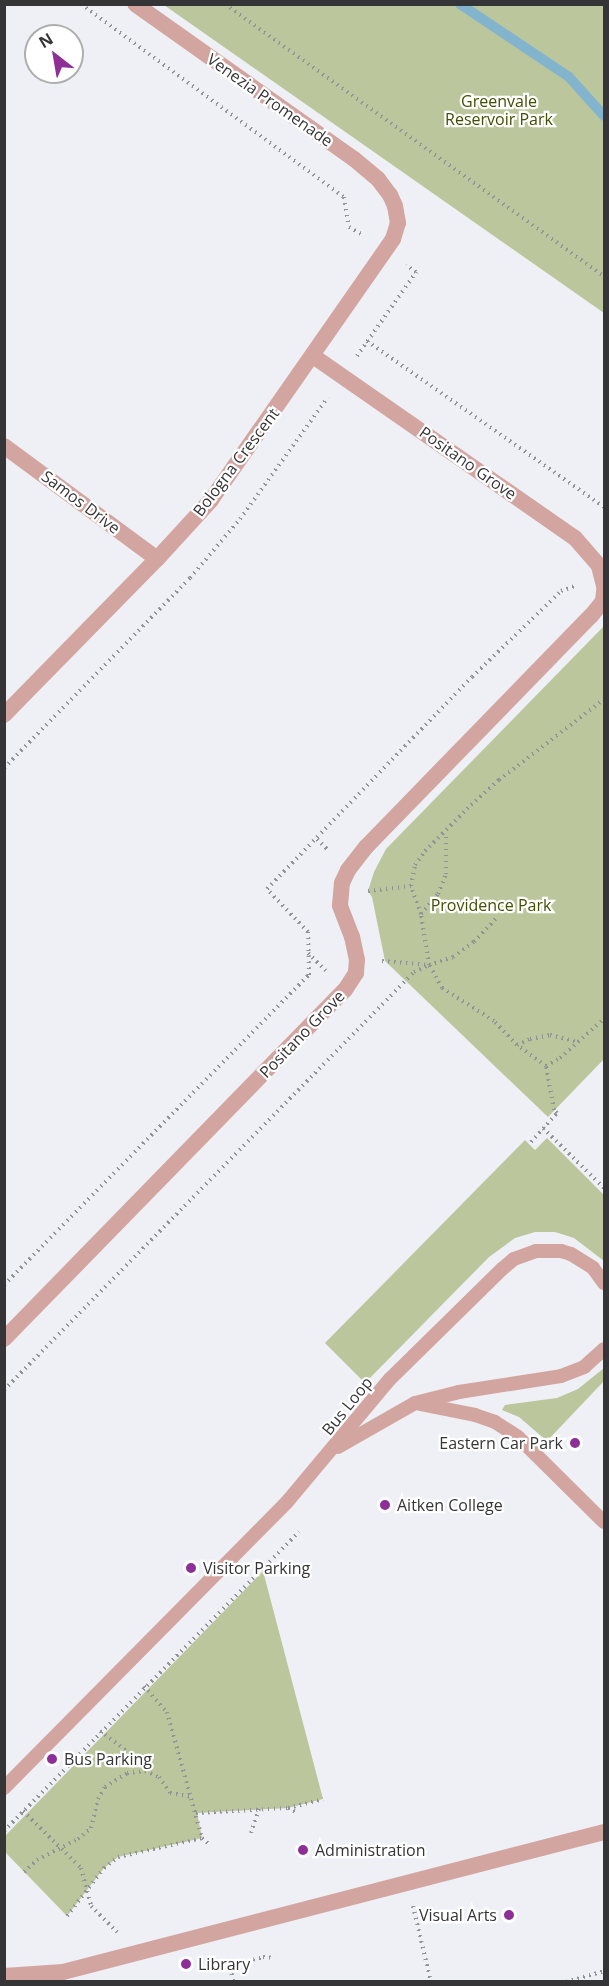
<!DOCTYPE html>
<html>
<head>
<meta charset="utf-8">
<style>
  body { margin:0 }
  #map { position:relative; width:609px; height:1986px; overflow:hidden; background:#eef0f5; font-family:"Open Sans",sans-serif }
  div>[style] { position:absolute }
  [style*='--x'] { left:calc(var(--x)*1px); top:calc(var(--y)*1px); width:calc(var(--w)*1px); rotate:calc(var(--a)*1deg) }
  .green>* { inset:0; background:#bbc69c }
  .stream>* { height:10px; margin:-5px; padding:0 5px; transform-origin:5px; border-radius:5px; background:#83b4cd }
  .path>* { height:4px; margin-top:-2px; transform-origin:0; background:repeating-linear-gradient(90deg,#929396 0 1.5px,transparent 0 6px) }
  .service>* { height:14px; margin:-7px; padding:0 7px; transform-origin:7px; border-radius:7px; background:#d3a5a1 }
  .pedestrian>* { height:16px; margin:-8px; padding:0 8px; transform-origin:8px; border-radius:8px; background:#d3a5a1 }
  .minor>* { height:16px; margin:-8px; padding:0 8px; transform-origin:8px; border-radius:8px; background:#d3a5a1 }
  .dots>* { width:16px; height:16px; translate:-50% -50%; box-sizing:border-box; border:3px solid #fff; border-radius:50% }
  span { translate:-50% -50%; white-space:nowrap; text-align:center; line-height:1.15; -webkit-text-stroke:4.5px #fff; paint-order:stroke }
  .street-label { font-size:16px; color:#353537 }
  .park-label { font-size:16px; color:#434f03 }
  .poi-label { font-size:16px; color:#353537 }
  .right { translate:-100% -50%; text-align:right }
  .left { translate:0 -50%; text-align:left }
  .frame { position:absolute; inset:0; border:6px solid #353537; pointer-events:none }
  .north { position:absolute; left:24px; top:24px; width:60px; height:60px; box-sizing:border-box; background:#fff; border:2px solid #aeaeaf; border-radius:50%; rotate:329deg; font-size:16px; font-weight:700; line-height:24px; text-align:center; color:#353537 }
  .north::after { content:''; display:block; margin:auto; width:21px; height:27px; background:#8e2f98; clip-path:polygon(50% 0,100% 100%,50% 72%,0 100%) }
</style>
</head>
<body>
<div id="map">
  <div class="green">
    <div style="clip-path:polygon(164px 5px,604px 5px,604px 313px)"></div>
    <div style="clip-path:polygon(604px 626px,604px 1059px,548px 1117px,385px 961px,372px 897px,368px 891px,374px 872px,386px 849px)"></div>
    <div style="clip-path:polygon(547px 1138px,604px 1195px,604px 1261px,574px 1238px,555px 1232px,535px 1232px,515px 1238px,489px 1257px,365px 1383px,325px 1343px,525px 1140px,535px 1150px)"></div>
    <div style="clip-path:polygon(604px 1368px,604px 1381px,547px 1441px,519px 1417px,502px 1410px,505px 1405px,557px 1398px,578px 1389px)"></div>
    <div style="clip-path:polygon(263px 1571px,323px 1799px,288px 1808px,197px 1813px,202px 1838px,118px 1857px,104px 1868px,67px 1916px,5px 1852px,5px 1836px)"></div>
  </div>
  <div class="stream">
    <div style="--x:460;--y:4;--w:131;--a:33.8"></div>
    <div style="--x:569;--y:77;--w:52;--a:48.1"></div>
  </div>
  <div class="path">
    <div style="--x:81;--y:4;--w:326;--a:36.3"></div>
    <div style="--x:344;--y:197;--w:30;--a:81"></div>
    <div style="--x:349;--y:227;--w:16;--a:30"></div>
    <div style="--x:225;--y:4;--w:467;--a:35.7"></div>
    <div style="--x:367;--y:341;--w:289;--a:35"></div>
    <div style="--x:357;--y:356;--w:103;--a:-54.9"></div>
    <div style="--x:416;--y:272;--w:12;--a:-145"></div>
    <div style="--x:4;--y:768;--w:266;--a:-45.6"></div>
    <div style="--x:190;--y:578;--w:77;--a:-49.7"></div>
    <div style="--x:240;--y:519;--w:150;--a:-54.2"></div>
    <div style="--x:317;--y:839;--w:17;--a:45"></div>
    <div style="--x:368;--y:891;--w:43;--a:-6.6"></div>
    <div style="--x:421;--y:914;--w:26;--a:-50"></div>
    <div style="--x:438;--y:894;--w:22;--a:-68"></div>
    <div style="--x:446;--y:874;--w:41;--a:-90"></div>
    <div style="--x:308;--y:953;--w:25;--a:45"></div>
    <div style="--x:382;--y:961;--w:47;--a:4.9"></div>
    <div style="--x:429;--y:965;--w:25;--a:-18"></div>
    <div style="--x:453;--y:957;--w:26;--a:-36"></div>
    <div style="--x:474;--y:942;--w:34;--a:-47"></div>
    <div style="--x:517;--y:1045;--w:14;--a:-25"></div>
    <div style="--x:530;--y:1039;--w:20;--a:-11"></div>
    <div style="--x:550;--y:1035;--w:30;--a:14"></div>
    <div style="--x:546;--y:1066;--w:16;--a:-30"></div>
    <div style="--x:560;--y:1058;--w:59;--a:-41.6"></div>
    <div style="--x:543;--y:1128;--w:86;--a:44.5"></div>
    <div style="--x:531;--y:1142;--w:39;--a:-48"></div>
    <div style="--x:557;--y:1113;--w:4;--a:-135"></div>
    <div style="--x:554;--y:1110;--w:45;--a:-100.3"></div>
    <div style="--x:546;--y:1066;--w:36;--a:-144"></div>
    <div style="--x:517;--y:1045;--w:33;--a:-134"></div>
    <div style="--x:494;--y:1021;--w:62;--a:-147.6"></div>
    <div style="--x:442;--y:988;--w:26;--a:-119"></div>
    <div style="--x:429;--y:965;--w:52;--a:-98.9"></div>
    <div style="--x:421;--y:914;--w:30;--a:-110"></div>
    <div style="--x:411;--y:886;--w:21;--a:-79"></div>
    <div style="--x:415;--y:865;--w:17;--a:-54"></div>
    <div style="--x:425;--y:851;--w:65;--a:-45"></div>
    <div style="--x:471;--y:805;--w:38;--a:-42"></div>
    <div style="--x:499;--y:780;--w:133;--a:-37.6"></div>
    <div style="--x:4;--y:1285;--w:435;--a:-45.5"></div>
    <div style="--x:309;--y:975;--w:43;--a:-91.3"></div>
    <div style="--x:308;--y:932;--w:59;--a:-133.6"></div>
    <div style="--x:267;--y:889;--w:295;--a:-46"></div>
    <div style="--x:472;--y:677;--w:124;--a:-44"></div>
    <div style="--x:561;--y:591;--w:15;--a:-20"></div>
    <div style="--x:4;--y:1390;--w:586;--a:-45.55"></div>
    <div style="--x:414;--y:972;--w:17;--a:-25"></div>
    <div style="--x:144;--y:1686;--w:35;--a:49"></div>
    <div style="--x:167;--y:1712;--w:131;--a:74.5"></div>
    <div style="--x:202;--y:1838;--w:9;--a:41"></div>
    <div style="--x:100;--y:1731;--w:50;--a:36.9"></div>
    <div style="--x:140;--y:1761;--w:11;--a:63"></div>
    <div style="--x:145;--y:1771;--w:15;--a:23"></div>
    <div style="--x:159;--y:1777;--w:19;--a:55"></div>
    <div style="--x:170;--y:1793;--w:22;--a:10"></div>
    <div style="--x:288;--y:1808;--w:36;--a:-14"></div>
    <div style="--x:23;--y:1811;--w:81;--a:44.5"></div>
    <div style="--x:81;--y:1868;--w:39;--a:75"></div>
    <div style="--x:91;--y:1906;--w:37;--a:45"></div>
    <div style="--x:196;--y:1813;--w:92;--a:-3.1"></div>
    <div style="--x:288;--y:1808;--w:9;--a:27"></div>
    <div style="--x:4;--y:1831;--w:420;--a:-45.4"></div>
    <div style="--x:251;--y:1833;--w:26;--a:-72"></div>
    <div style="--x:24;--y:1872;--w:18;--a:-43"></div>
    <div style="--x:37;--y:1860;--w:46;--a:-27.1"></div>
    <div style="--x:78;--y:1839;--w:17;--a:-40"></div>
    <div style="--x:91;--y:1828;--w:30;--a:-76"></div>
    <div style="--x:98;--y:1799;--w:14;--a:-60"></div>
    <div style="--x:105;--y:1787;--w:26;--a:-32"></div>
    <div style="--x:127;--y:1773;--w:18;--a:-6"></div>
    <div style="--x:413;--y:1906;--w:78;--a:76.7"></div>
    <div style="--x:67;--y:1916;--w:61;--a:-52.4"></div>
    <div style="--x:104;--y:1868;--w:18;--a:-38"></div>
    <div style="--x:118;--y:1857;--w:86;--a:-12.7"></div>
    <div style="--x:233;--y:1981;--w:15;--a:-101"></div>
    <div style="--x:230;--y:1966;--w:34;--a:-15"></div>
    <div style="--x:263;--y:1957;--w:12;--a:5"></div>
    <div style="--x:566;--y:1982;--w:40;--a:-16"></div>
  </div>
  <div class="service">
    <div style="--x:420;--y:1404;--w:56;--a:11.3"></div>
    <div style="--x:475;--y:1415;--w:21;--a:19"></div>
    <div style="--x:495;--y:1422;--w:27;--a:33"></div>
    <div style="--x:518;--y:1437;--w:121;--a:44.7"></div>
    <div style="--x:338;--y:1447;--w:89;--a:-29.7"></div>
    <div style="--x:415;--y:1403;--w:45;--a:-14"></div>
    <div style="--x:459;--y:1392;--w:103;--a:-8.9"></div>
    <div style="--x:561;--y:1376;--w:25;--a:-21"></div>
    <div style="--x:584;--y:1367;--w:27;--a:-42"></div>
    <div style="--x:4;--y:1788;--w:402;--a:-45.3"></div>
    <div style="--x:287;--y:1502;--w:160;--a:-50.1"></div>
    <div style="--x:390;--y:1379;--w:157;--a:-44.5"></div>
    <div style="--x:502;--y:1269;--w:16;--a:-40"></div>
    <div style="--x:514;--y:1259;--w:23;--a:-20"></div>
    <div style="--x:536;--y:1251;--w:25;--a:0"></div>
    <div style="--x:561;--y:1251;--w:10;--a:17"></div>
    <div style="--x:571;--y:1254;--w:26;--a:32"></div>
    <div style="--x:593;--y:1268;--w:19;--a:54"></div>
  </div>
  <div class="pedestrian">
    <div style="--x:4;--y:1976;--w:59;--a:-3.9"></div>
    <div style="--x:63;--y:1972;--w:559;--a:-14.51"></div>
  </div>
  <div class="minor">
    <div style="--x:313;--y:356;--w:319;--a:34.8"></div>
    <div style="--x:575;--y:538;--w:37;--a:49"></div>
    <div style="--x:599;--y:566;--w:21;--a:76"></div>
    <div style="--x:4;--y:446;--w:190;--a:36.4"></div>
    <div style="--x:4;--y:715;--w:219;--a:-45.6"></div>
    <div style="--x:157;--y:559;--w:80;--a:-47.5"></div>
    <div style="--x:211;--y:500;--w:318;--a:-55.1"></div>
    <div style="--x:393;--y:239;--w:17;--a:-73"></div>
    <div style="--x:398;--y:223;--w:17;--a:-100"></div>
    <div style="--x:395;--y:206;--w:12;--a:-114"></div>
    <div style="--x:390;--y:195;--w:20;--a:-127"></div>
    <div style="--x:378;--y:179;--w:31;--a:-140"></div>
    <div style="--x:354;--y:159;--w:268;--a:-144.7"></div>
    <div style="--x:4;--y:1339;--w:488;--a:-45.7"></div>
    <div style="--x:345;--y:990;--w:20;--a:-57"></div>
    <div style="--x:356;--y:973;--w:13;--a:-86"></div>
    <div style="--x:357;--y:960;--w:24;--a:-102"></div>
    <div style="--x:352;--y:937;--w:34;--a:-111"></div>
    <div style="--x:340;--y:905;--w:22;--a:-85"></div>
    <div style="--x:342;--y:883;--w:14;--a:-65"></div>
    <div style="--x:348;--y:870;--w:29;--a:-52"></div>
    <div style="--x:366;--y:847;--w:322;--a:-45.8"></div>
    <div style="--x:591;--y:616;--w:19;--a:-51"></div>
    <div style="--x:603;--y:601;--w:10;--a:-84"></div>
  </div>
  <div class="dots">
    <div style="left:575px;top:1443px;background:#8e2f98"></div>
    <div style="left:385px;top:1505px;background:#8e2f98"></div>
    <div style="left:191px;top:1568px;background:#8e2f98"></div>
    <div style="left:52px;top:1759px;background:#8e2f98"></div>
    <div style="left:303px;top:1850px;background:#8e2f98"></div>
    <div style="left:509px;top:1915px;background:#8e2f98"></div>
    <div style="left:186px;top:1964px;background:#8e2f98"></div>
  </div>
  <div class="street-label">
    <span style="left:270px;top:100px;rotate:35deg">Venezia Promenade</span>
    <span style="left:236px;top:462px;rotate:-53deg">Bologna Crescent</span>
    <span style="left:468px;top:463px;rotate:35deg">Positano Grove</span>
    <span style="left:81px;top:502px;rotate:37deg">Samos Drive</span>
    <span style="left:302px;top:1034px;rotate:-46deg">Positano Grove</span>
    <span style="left:347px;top:1406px;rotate:-51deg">Bus Loop</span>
  </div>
  <div class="park-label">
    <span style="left:499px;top:110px">Greenvale<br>Reservoir Park</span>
    <span style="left:491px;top:905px">Providence Park</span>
  </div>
  <div class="poi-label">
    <span class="right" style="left:563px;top:1443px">Eastern Car Park</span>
    <span class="left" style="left:397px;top:1505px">Aitken College</span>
    <span class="left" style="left:203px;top:1568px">Visitor Parking</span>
    <span class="left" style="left:64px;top:1759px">Bus Parking</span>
    <span class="left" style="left:315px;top:1850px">Administration</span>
    <span class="right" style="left:497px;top:1915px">Visual Arts</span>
    <span class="left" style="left:198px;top:1964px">Library</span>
  </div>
  <div class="frame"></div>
  <div class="north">N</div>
</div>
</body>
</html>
